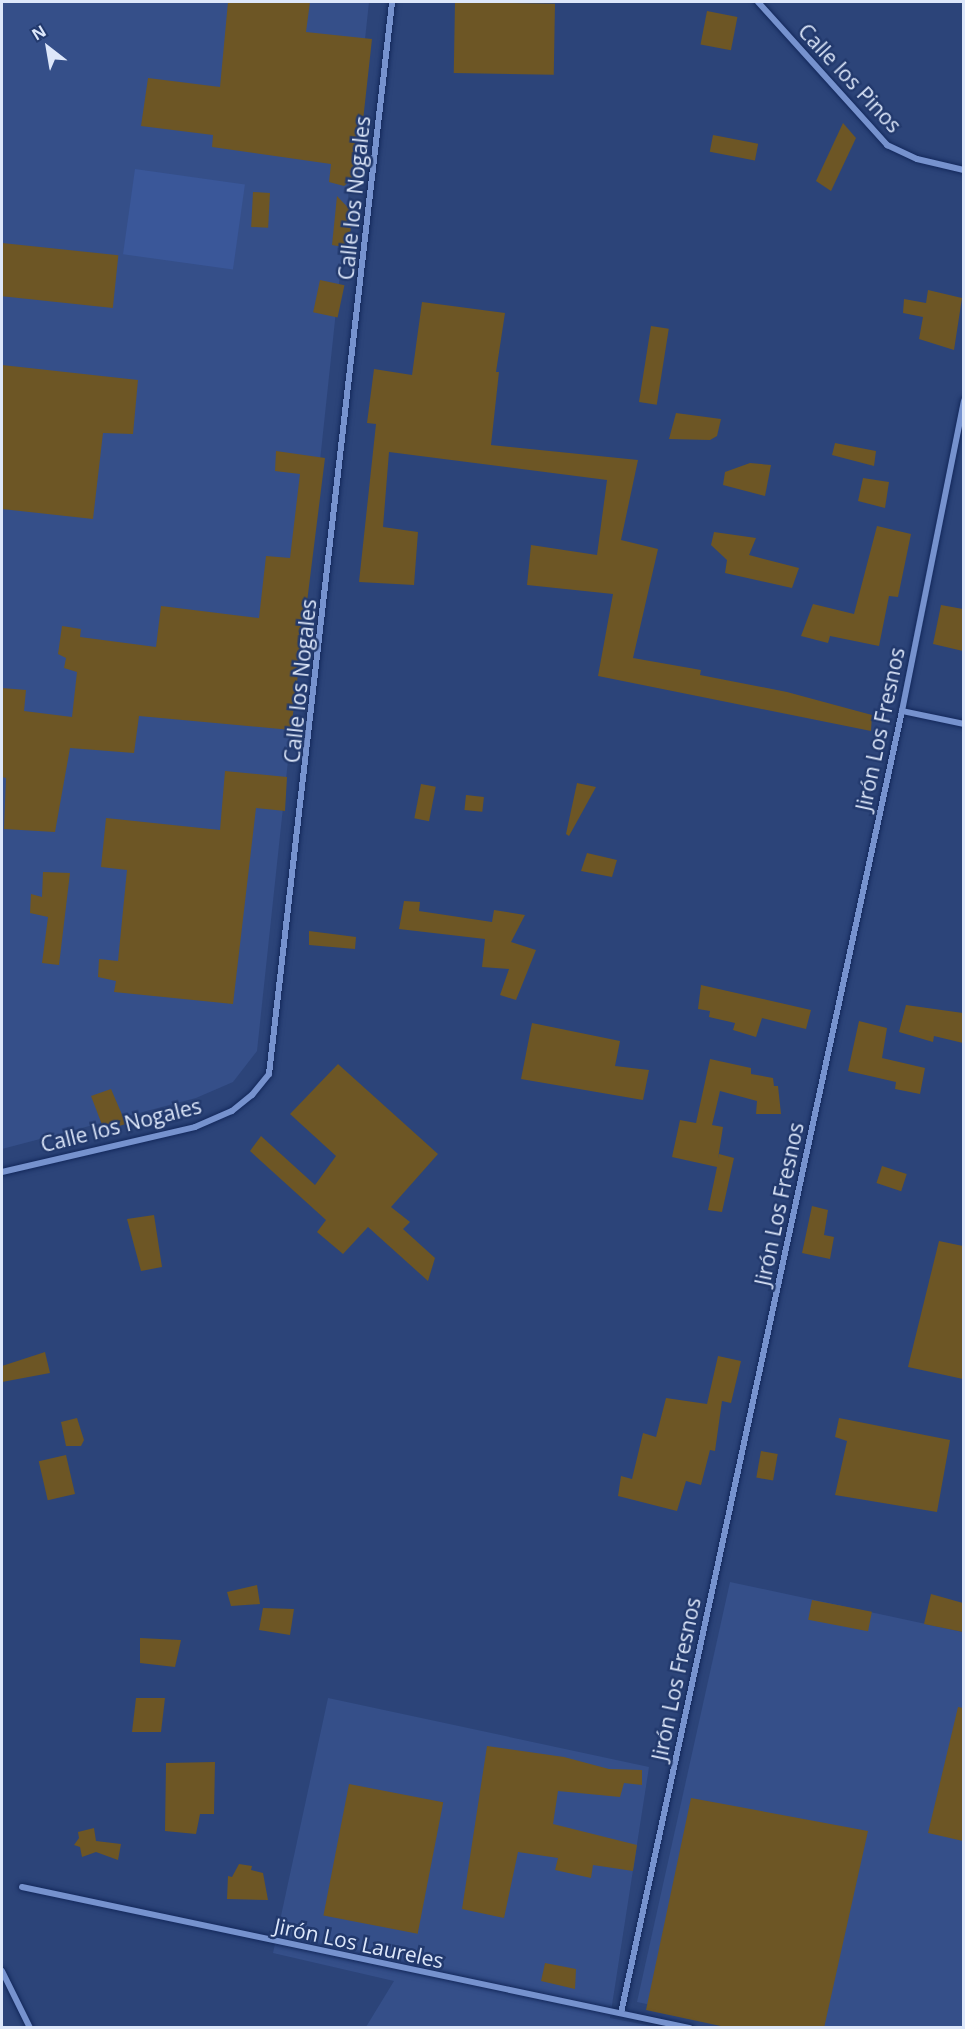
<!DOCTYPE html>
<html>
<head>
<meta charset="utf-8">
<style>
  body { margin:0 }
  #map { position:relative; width:965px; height:2029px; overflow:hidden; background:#2c4479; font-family:"Open Sans",sans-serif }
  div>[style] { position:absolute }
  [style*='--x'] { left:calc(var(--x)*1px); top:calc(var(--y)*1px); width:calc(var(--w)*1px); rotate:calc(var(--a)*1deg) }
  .built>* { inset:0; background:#354f89 }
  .green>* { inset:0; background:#3a5799; transform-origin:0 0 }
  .building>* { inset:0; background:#6d5625; transform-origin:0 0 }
  .roads { filter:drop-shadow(0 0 2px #13285b) drop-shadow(0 0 2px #13285b) }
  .street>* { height:6px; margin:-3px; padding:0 3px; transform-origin:3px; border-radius:3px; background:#7692ce }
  span { translate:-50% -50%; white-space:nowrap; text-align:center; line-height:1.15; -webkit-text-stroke:5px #22396d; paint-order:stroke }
  .street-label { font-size:21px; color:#dde7fa }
  .frame { position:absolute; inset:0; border:3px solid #dde7fa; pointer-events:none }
  .north { position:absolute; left:18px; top:18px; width:60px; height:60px; -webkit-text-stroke:4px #22396d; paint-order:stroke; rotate:329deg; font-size:16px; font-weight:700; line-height:24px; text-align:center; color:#dde7fa }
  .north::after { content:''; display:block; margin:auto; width:21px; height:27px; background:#dde7fa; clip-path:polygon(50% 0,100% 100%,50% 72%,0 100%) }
</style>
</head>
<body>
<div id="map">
  <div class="built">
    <div style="clip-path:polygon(2px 2px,369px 2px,257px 1051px,233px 1082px,196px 1098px,2px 1149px)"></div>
    <div style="clip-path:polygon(730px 1582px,963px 1632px,963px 2027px,756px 2027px,637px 2002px)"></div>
    <div style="clip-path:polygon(328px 1698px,649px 1767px,610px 2018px,656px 2027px,366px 2027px,394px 1981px,273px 1953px)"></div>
  </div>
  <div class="green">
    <div style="left:135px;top:169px;width:111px;height:86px;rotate:8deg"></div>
  </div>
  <div class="building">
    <div style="clip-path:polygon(228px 2px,310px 2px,306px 32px,372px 39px,357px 175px,344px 186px,329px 182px,331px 164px,212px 147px,213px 135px,141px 126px,148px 78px,220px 87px)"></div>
    <div style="left:455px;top:2px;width:100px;height:71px;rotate:1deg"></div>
    <div style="left:707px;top:11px;width:31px;height:34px;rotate:11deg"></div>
    <div style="clip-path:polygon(843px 123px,856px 138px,831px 191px,816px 181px)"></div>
    <div style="left:713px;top:135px;width:46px;height:17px;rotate:11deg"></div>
    <div style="left:253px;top:192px;width:17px;height:35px;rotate:3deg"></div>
    <div style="clip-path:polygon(337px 196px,353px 213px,348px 248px,332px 245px)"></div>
    <div style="left:2px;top:243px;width:117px;height:53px;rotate:6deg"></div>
    <div style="left:320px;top:280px;width:25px;height:33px;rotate:12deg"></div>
    <div style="clip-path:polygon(928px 290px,962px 298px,954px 350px,919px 339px,923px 317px,903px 313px,904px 299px,926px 303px)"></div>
    <div style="clip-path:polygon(422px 302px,505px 313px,496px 372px,499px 372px,491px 445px,638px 460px,621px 540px,658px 549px,633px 658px,701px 670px,700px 675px,787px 692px,872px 715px,871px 731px,598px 676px,613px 594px,527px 585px,531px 545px,597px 555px,607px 480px,389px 452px,383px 527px,418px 532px,414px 585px,359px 582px,376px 424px,367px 423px,374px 369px,412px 375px)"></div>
    <div style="left:651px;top:326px;width:18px;height:77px;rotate:9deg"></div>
    <div style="clip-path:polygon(2px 365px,138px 380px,133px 434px,103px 433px,93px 519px,2px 509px)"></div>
    <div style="clip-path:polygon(676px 413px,721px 419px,717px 436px,710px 440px,669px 439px)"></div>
    <div style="clip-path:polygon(835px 443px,876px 451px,874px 466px,832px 455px)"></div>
    <div style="clip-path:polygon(276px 451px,325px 458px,291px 730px,139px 716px,134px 753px,70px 748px,55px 832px,4px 829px,6px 778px,2px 777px,2px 688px,26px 690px,24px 711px,72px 717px,77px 672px,64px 668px,66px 658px,58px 654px,62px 626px,81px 629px,80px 637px,156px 647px,161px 606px,259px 618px,266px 556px,290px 558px,300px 474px,275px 471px)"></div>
    <div style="clip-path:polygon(750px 463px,771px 465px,765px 496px,723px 485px,725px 472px)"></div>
    <div style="clip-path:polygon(863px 478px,889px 482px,885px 508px,858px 501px)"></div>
    <div style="clip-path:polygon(877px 526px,911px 534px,898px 597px,889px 596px,879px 646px,830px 636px,828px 643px,801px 636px,813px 604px,854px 614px)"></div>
    <div style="clip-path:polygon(714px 532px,756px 538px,749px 555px,799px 568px,792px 588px,725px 573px,727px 560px,711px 545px)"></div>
    <div style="clip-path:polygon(941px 605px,963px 609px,963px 651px,933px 644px)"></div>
    <div style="clip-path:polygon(225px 771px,287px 777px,285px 811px,256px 808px,233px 1004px,114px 992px,116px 981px,98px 977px,99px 959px,118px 961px,127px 870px,101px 867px,106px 818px,220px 830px)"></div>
    <div style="clip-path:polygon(577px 783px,596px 787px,569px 836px,566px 834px)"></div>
    <div style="left:421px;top:784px;width:15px;height:35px;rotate:11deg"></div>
    <div style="left:466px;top:795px;width:18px;height:15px;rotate:6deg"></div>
    <div style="clip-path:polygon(587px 853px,617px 860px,612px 877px,581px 871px)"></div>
    <div style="clip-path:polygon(43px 872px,70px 873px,59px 965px,42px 963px,48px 917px,30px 913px,31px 894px,42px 897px)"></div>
    <div style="clip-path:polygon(404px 901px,420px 902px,419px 911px,492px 922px,494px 910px,525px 915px,511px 942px,536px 950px,516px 1000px,500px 995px,509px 969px,482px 967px,485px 939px,399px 929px)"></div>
    <div style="clip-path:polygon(309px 931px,356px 937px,355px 949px,309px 945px)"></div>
    <div style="clip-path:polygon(701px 985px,811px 1010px,806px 1029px,762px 1018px,756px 1037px,733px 1030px,735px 1023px,709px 1017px,710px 1011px,698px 1009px)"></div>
    <div style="clip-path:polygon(906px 1005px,963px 1013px,963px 1043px,934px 1036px,933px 1042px,899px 1032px)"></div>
    <div style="clip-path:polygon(859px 1021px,887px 1028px,882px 1058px,925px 1068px,920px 1094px,895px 1089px,896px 1082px,848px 1071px)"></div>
    <div style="clip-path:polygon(532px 1023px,620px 1041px,615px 1066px,649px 1070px,643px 1100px,521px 1079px)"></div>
    <div style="clip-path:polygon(710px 1059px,751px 1068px,751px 1074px,773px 1078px,774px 1086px,778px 1086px,781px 1114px,756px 1114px,757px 1101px,720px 1091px,712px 1125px,723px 1127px,718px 1159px,719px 1154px,734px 1158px,722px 1212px,708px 1210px,717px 1167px,672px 1157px,680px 1120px,696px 1123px)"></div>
    <div style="clip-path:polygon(338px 1064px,438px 1154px,391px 1207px,410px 1222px,403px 1229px,435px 1258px,428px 1281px,368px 1227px,343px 1254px,317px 1232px,326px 1220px,250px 1151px,261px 1136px,315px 1185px,336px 1156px,290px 1114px)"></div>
    <div style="clip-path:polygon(111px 1089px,126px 1124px,104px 1130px,91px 1096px)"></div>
    <div style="left:882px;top:1166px;width:26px;height:18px;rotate:18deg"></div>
    <div style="clip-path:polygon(812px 1206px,828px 1210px,824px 1235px,834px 1237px,830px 1259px,802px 1253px)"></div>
    <div style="clip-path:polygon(154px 1215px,162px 1267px,141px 1271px,127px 1219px)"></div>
    <div style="clip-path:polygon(939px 1241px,963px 1246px,963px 1379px,908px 1367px)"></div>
    <div style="clip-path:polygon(45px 1352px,50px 1373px,2px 1382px,2px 1366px)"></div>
    <div style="clip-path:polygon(718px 1356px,741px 1361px,731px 1403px,722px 1401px,715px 1451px,710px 1450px,701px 1485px,686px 1481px,677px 1511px,618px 1496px,621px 1476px,632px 1479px,643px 1433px,656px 1437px,666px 1398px,707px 1404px)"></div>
    <div style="clip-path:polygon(77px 1418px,84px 1440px,81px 1446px,66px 1446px,61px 1422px)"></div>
    <div style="clip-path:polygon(839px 1418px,950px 1440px,937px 1512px,835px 1495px,847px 1441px,835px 1437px)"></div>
    <div style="left:761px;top:1451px;width:17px;height:27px;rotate:10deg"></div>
    <div style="left:66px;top:1455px;width:40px;height:28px;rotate:77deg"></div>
    <div style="clip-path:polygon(257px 1585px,260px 1604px,231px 1606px,227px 1592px)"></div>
    <div style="clip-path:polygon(931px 1594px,963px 1603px,963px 1632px,924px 1624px)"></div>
    <div style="left:812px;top:1600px;width:61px;height:20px;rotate:11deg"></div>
    <div style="clip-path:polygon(263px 1608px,294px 1609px,290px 1635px,259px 1630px)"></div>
    <div style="clip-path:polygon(140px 1638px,181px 1640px,175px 1667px,140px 1663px)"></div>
    <div style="clip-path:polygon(136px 1698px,165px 1698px,161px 1732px,132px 1732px)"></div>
    <div style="clip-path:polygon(958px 1707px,963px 1708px,963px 1841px,928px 1833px)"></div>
    <div style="clip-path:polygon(487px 1746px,564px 1757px,609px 1769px,642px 1770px,642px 1785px,624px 1783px,620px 1797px,558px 1791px,553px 1824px,637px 1845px,633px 1871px,593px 1865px,591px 1878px,555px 1870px,558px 1858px,518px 1852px,504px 1918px,462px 1909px)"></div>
    <div style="clip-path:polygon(215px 1762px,214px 1814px,200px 1814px,196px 1834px,165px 1831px,166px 1763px)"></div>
    <div style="left:349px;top:1784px;width:96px;height:134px;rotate:11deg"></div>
    <div style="clip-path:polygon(691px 1798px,868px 1831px,824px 2028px,730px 2028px,646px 2010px)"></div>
    <div style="clip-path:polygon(94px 1828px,96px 1841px,121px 1844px,118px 1860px,96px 1852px,82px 1857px,80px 1847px,74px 1845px,79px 1838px,78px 1832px)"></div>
    <div style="clip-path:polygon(239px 1864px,252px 1866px,251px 1870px,263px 1873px,268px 1900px,227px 1899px,228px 1876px,232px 1877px)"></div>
    <div style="clip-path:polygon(545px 1963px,576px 1969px,575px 1989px,541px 1981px)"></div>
  </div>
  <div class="roads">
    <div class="street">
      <div style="--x:758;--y:2;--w:193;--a:47.9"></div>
      <div style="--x:887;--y:145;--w:33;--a:25"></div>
      <div style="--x:917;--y:159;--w:48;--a:13.2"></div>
      <div style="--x:902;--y:711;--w:63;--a:11.8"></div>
      <div style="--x:2;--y:1172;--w:198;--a:-13.1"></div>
      <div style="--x:195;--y:1127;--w:40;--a:-23.4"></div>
      <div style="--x:232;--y:1111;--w:26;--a:-39"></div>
      <div style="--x:252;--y:1095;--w:27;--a:-51"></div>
      <div style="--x:269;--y:1074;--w:1079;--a:-83.45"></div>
      <div style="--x:22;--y:1887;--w:683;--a:11.92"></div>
      <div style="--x:2;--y:1971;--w:64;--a:63.8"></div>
      <div style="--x:621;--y:2013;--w:1332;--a:-77.82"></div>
      <div style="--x:902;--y:711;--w:316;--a:-78.7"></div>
    </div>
  </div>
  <div class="street-label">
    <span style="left:850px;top:78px;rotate:47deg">Calle los Pinos</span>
    <span style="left:354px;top:198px;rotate:-84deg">Calle los Nogales</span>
    <span style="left:300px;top:681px;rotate:-84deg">Calle los Nogales</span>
    <span style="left:880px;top:729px;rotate:-78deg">Jirón Los Fresnos</span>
    <span style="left:121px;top:1125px;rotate:-14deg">Calle los Nogales</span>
    <span style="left:779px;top:1204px;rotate:-78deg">Jirón Los Fresnos</span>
    <span style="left:676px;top:1679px;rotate:-78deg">Jirón Los Fresnos</span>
    <span style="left:359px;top:1943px;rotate:12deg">Jirón Los Laureles</span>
  </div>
  <div class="frame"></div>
  <div class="north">N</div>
</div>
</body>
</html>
